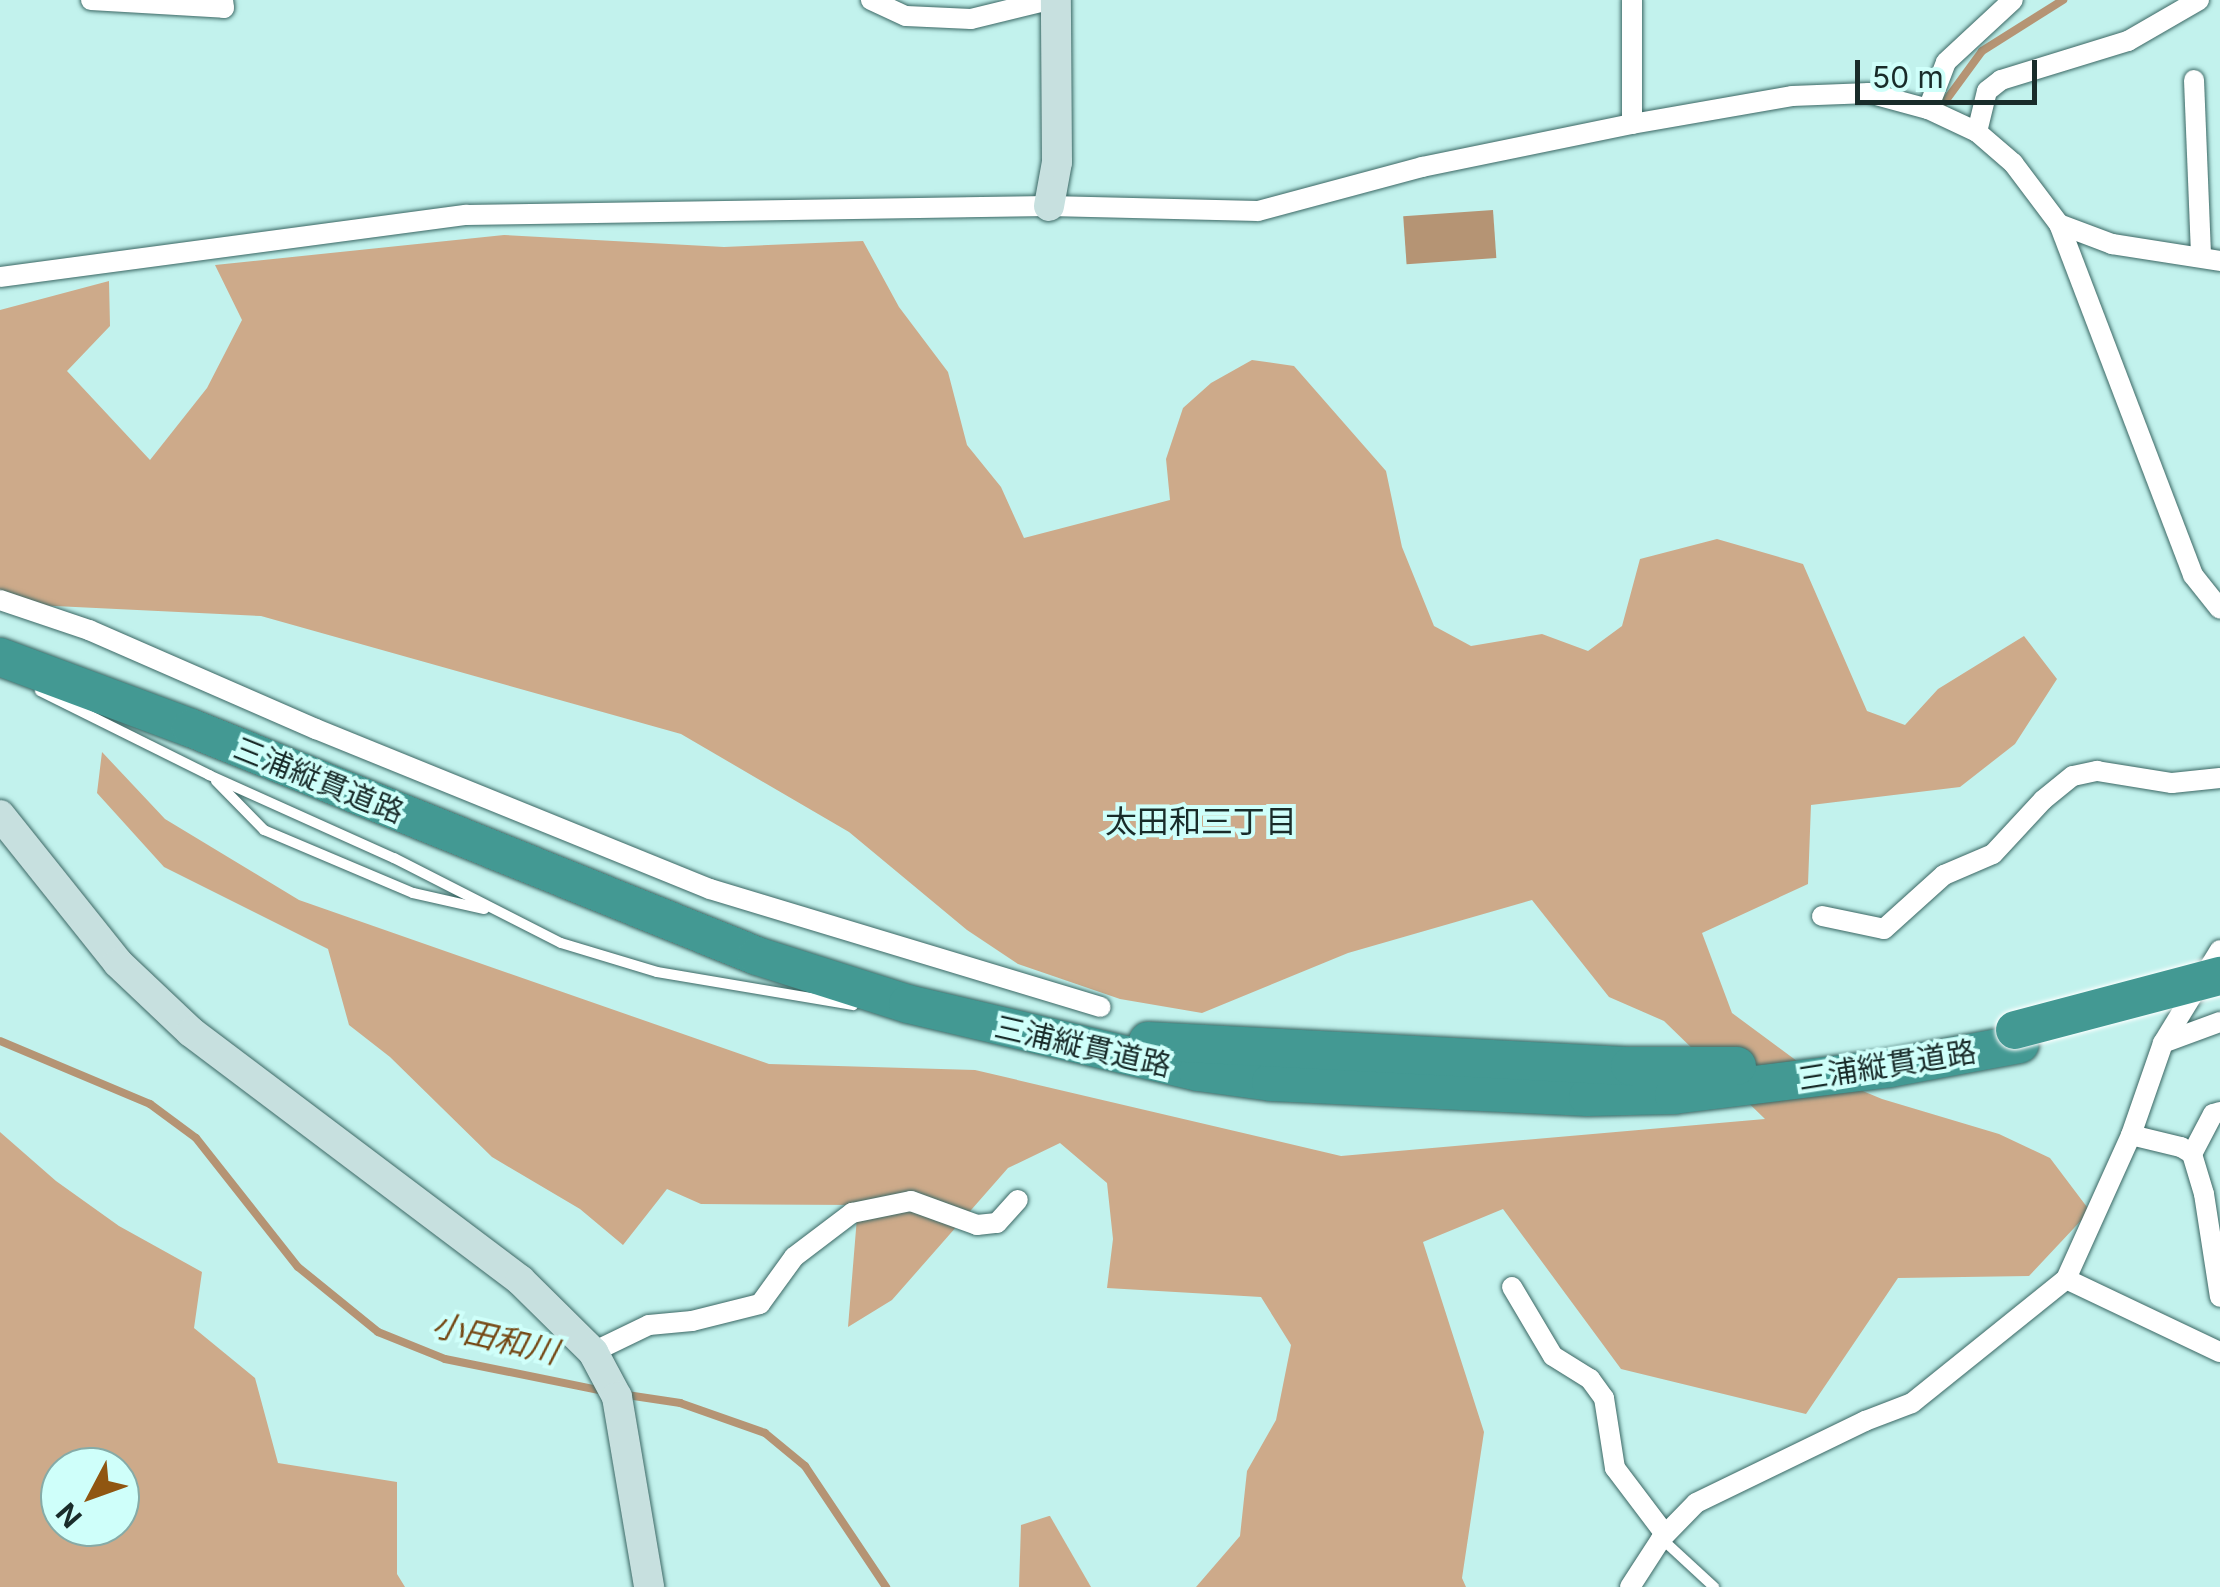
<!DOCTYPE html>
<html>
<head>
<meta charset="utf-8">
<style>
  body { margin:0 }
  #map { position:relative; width:2220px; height:1587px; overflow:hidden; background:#c2f2ed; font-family:Inter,"Noto Sans JP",sans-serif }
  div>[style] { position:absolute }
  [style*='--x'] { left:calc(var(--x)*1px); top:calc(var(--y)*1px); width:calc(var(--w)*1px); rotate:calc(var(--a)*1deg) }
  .forest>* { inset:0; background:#cdaa8a }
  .water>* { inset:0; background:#b59474; transform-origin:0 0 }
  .stream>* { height:8px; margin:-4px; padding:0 4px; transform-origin:4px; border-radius:4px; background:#b59474 }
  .roads { filter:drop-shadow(0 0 2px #3b6764) drop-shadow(0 0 2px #3b6764) }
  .lane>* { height:10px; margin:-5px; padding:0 5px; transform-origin:5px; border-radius:5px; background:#fff }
  .street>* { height:20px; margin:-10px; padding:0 10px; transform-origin:10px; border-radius:10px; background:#fff }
  .secondary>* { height:30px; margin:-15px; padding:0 15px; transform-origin:15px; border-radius:15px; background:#c7e0df }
  .highway>* { height:38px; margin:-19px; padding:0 19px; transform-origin:19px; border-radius:19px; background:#439993 }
  .bridges { filter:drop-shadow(0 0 2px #fff) drop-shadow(0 0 2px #fff) }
  .highway-bridge>* { height:38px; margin:-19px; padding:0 19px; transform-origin:19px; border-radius:19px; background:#439993 }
  span { translate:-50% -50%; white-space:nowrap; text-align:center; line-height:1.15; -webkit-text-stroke:8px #cffffa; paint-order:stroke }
  .street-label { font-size:30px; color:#192c2a }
  .neighbourhood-label { font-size:32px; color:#192c2a }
  .water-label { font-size:32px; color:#754814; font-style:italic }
  .north { position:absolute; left:40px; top:1447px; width:100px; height:100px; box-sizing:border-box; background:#cffffa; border:2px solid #86aba7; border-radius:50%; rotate:229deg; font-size:28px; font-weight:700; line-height:40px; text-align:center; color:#192c2a }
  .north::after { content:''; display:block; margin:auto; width:35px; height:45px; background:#905611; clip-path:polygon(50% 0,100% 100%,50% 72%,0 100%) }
  .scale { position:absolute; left:1855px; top:60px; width:182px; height:45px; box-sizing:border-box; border:5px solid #192c2a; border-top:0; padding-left:12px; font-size:30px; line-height:35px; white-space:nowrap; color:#192c2a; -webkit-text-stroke:8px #cffffa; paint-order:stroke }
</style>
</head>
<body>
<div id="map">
  <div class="forest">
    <div style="clip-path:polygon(504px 235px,724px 247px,863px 241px,899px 307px,948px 372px,967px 445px,1001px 487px,1024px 538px,1170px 500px,1166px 459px,1183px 408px,1211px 383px,1252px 360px,1294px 366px,1386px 471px,1402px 547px,1434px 626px,1471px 646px,1542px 634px,1588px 651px,1622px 626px,1640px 559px,1717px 539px,1803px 564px,1867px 711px,1905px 725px,1938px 689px,2024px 636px,2057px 679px,2015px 744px,1960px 787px,1811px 805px,1808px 884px,1702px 933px,1732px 1013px,1805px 1067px,1882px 1099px,1999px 1134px,2050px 1158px,2090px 1211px,2029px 1276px,1898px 1278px,1806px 1414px,1621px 1369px,1503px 1209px,1423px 1242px,1484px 1432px,1462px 1578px,1466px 1587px,1196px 1587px,1240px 1536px,1247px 1471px,1276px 1420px,1291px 1345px,1261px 1297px,1107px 1288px,1113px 1239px,1107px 1183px,1060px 1143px,1008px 1168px,892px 1300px,848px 1327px,858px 1205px,701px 1204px,667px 1189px,623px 1245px,580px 1209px,492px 1157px,390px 1057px,349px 1025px,328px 949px,164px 867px,97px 793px,102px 752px,165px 819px,299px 900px,769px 1064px,975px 1070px,1341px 1156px,1765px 1119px,1664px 1021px,1609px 997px,1532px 900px,1348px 953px,1202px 1013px,1120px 999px,1018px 964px,967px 930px,849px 832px,681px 734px,261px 616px,34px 605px,0 599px,0 310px,109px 281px,110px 326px,67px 371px,150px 460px,207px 388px,242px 320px,215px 265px)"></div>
    <div style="clip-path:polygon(evenodd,0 1132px,56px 1181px,119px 1226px,202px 1272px,194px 1328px,255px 1378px,278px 1463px,397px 1482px,397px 1574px,405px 1587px,0 1587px,0 1132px,60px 1467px,120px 1467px,120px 1527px,60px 1527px,60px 1467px)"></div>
    <div style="clip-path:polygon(1049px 1516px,1050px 1516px,1091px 1587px,1019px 1587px,1021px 1525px)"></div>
  </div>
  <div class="water">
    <div style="left:1493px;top:210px;width:48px;height:90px;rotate:86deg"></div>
  </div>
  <div class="stream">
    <div style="--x:1944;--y:103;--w:64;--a:-53.8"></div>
    <div style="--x:1982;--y:51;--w:96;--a:-32.2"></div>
    <div style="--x:0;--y:1041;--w:163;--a:22.8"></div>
    <div style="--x:150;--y:1104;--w:57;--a:36.5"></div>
    <div style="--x:196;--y:1138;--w:164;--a:51.7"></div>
    <div style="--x:298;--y:1267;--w:103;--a:39.1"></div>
    <div style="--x:378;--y:1332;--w:72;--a:21.9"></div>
    <div style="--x:445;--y:1359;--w:161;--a:11.4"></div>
    <div style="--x:627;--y:1395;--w:54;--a:8.6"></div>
    <div style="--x:680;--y:1403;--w:90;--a:19.4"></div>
    <div style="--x:765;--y:1433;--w:52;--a:39.5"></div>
    <div style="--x:805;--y:1466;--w:146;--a:56.2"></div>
  </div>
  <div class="roads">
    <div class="lane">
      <div style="--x:40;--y:691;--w:189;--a:26.4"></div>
      <div style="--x:209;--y:775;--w:203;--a:24.2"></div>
      <div style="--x:394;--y:858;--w:187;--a:27"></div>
      <div style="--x:561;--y:943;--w:100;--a:16.8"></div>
      <div style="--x:657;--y:972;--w:199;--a:9.6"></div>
      <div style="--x:216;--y:781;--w:69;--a:45.6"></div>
      <div style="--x:264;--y:830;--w:162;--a:22.9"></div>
      <div style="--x:413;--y:893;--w:73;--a:12.7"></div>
      <div style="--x:1662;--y:1539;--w:71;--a:42.7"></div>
    </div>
    <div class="street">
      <div style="--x:91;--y:0;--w:133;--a:3.4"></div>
      <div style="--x:224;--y:8;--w:8;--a:-97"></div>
      <div style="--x:871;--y:0;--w:38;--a:25"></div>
      <div style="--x:906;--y:16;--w:65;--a:2.6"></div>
      <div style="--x:971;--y:19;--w:80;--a:-13.7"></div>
      <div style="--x:1632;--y:0;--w:124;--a:90"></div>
      <div style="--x:2194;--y:80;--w:176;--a:87.7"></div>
      <div style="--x:1928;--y:109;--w:50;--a:-69"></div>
      <div style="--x:1946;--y:62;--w:91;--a:-42.8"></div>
      <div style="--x:1977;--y:132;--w:42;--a:-76.3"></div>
      <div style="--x:1987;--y:91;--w:18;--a:-38"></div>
      <div style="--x:2001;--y:80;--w:133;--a:-17.1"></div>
      <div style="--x:2128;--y:41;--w:82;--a:-30"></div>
      <div style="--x:2059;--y:224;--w:57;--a:20.7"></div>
      <div style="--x:2112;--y:244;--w:109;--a:8.9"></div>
      <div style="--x:0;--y:277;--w:470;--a:-7.6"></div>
      <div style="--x:466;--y:215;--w:583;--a:-0.88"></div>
      <div style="--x:1049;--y:206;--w:209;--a:1.4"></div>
      <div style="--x:1258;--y:211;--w:170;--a:-15"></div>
      <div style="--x:1422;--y:167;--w:214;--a:-11.6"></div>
      <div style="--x:1632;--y:124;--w:162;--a:-9.9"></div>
      <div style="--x:1792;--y:96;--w:77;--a:-2.2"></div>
      <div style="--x:1869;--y:93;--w:61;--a:15.2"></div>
      <div style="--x:1928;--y:109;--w:54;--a:25.1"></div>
      <div style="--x:1977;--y:132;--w:48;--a:40.7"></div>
      <div style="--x:2013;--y:163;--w:76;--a:53"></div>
      <div style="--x:2059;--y:224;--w:376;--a:69.1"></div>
      <div style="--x:2193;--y:575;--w:43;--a:51.5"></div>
      <div style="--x:0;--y:600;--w:94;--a:18.6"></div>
      <div style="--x:89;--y:630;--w:248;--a:23.6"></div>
      <div style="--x:316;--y:729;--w:425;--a:22.1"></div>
      <div style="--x:710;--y:889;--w:408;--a:16.8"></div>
      <div style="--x:1822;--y:916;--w:63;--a:11.8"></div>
      <div style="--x:1884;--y:929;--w:81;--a:-42"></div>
      <div style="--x:1944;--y:875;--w:53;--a:-23.2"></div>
      <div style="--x:1993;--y:854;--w:74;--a:-47.2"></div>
      <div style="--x:2043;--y:800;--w:38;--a:-39"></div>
      <div style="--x:2073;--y:776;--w:25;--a:-12"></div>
      <div style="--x:2097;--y:771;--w:76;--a:9.1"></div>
      <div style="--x:2172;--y:783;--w:48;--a:-5.9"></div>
      <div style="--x:2163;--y:1043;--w:61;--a:-20.2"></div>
      <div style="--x:2131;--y:1135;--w:51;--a:13.5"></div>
      <div style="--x:2181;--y:1147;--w:13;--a:32"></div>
      <div style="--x:2192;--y:1154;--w:42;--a:73.3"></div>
      <div style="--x:2204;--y:1194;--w:104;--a:81.2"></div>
      <div style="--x:2192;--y:1154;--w:45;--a:-62.3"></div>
      <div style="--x:2213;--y:1114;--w:7;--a:-16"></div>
      <div style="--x:2066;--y:1279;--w:170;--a:25.4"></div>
      <div style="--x:1512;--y:1287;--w:80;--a:59.3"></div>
      <div style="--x:1553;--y:1356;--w:44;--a:31.9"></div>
      <div style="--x:1590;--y:1379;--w:24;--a:54"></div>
      <div style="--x:1604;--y:1398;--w:71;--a:81.1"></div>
      <div style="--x:1615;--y:1468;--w:83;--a:52.9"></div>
      <div style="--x:593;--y:1352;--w:62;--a:-25.7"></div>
      <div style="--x:649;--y:1325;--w:43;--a:-5.3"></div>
      <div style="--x:692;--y:1321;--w:70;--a:-14"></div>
      <div style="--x:760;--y:1304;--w:58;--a:-54.1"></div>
      <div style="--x:794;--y:1257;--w:73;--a:-37.2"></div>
      <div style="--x:852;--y:1213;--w:60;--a:-11.5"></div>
      <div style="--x:911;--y:1201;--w:70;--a:20"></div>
      <div style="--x:977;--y:1225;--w:20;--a:-6"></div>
      <div style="--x:997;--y:1223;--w:31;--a:-48"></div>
      <div style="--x:1630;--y:1587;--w:57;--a:-57.1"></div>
      <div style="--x:1661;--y:1539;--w:50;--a:-45.8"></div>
      <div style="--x:1696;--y:1503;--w:188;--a:-25.9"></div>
      <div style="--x:1865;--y:1421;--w:50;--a:-21"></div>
      <div style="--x:1912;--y:1403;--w:198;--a:-38.8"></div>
      <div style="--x:2066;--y:1279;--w:158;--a:-65.7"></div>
      <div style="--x:2131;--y:1135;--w:97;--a:-70.8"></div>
      <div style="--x:2163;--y:1043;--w:109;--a:-58.5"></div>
    </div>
    <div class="secondary">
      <div style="--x:1049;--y:206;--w:45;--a:-79.7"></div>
      <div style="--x:1057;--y:162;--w:162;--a:-90.4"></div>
      <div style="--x:0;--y:815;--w:189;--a:51.4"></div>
      <div style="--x:118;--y:963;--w:100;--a:43.4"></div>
      <div style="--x:191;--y:1032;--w:412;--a:37"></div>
      <div style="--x:520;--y:1280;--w:103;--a:44.6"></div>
      <div style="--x:593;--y:1352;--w:51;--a:61.9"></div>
      <div style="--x:617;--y:1397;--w:193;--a:80.4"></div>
    </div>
    <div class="highway">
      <div style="--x:0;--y:657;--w:204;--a:20.4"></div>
      <div style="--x:191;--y:728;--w:610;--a:21.94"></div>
      <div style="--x:757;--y:956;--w:158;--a:17.6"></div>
      <div style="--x:908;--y:1004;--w:298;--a:13.2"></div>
      <div style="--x:1198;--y:1072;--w:74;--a:7.8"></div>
      <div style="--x:1271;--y:1082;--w:317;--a:2.7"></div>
      <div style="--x:1588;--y:1097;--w:86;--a:-1.3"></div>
      <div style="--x:1674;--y:1095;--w:218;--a:-7.1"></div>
      <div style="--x:1890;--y:1068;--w:132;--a:-10.5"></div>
      <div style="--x:1148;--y:1041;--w:483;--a:3"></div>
      <div style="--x:1630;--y:1066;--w:107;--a:0"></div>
    </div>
  </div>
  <div class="bridges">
    <div class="highway-bridge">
      <div style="--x:2015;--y:1030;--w:212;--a:-14.8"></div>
    </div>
  </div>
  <div class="street-label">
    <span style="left:319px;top:780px;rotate:22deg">三浦縦貫道路</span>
    <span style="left:1083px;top:1046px;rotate:13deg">三浦縦貫道路</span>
    <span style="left:1887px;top:1065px;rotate:-9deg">三浦縦貫道路</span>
  </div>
  <div class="neighbourhood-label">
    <span style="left:1201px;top:822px">太田和三丁目</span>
  </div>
  <div class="water-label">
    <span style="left:495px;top:1339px;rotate:13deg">小田和川</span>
  </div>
  <div class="north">N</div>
  <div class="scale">50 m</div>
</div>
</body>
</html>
